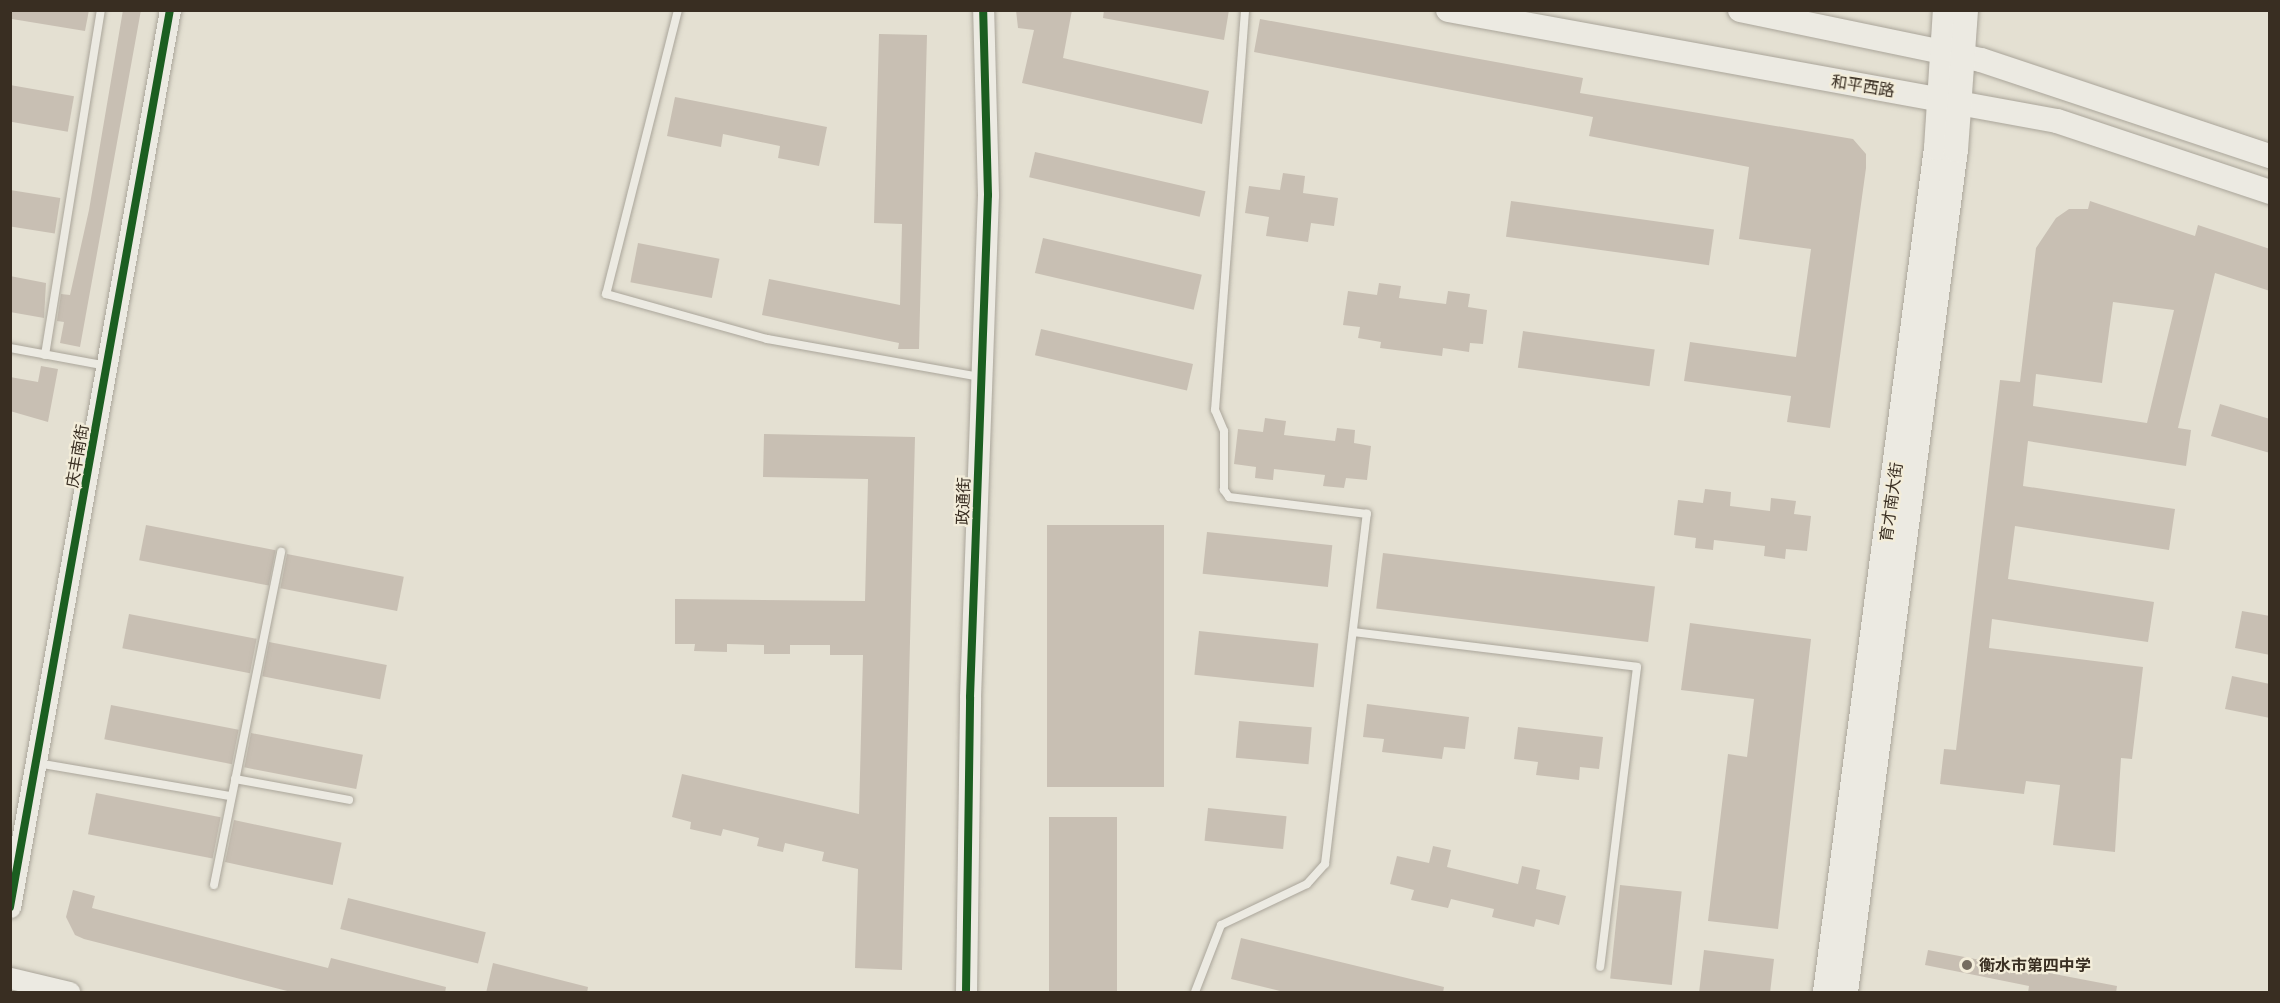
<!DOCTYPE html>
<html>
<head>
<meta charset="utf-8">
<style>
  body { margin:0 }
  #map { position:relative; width:2280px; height:1003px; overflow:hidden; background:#e4e0d2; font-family:Lora,"Noto Sans SC",serif }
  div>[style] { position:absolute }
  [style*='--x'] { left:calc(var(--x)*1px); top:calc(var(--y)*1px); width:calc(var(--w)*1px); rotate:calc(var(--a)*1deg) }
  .building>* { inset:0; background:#c8bfb3; transform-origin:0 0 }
  .roads { filter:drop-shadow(0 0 2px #aaa59a) drop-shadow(0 0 2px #aaa59a) }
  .service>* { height:8px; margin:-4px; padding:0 4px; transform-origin:4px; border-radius:4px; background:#eceae2 }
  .tertiary>* { height:21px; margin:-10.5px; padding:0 10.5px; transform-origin:10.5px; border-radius:10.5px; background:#eceae2 }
  .secondary>* { height:24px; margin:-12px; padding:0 12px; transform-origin:12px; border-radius:12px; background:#eceae2 }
  .cycleway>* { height:8px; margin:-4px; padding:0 4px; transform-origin:4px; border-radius:4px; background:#1b5e20 }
  .dots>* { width:16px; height:16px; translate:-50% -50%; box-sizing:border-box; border:3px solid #f3edda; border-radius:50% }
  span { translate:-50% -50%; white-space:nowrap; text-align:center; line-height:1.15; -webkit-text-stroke:4.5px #f3edda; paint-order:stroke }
  .street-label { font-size:16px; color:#392e22 }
  .poi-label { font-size:16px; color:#392e22; font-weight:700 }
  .left { translate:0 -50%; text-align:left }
  .frame { position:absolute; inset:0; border:12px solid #392e22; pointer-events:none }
</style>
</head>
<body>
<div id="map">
  <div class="building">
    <div style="clip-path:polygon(12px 10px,89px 10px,85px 31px,12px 19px)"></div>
    <div style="clip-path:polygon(123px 10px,141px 10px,80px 347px,60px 343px,64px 322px,57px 321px,61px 294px,70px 295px,89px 210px)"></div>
    <div style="clip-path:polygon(1016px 10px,1072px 10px,1063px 58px,1209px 91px,1202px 124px,1022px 83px,1034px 30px,1018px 28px)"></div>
    <div style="clip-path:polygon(1104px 10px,1229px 10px,1224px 40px,1103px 18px)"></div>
    <div style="clip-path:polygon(1260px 19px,1583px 78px,1580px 93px,1853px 139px,1866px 154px,1866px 168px,1830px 428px,1787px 422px,1791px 396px,1684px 381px,1690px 342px,1796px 357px,1811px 249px,1739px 239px,1749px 167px,1589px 136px,1593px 117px,1254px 52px)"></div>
    <div style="clip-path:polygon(879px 34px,927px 35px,919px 349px,898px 349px,899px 343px,762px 315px,769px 279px,900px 305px,902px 224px,874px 223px)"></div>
    <div style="left:10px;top:85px;width:65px;height:36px;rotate:10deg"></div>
    <div style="clip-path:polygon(675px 97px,827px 127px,819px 166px,778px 158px,780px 146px,723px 134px,721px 147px,667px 136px)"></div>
    <div style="left:1035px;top:152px;width:175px;height:26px;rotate:13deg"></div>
    <div style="clip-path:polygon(1283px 173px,1305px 176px,1303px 193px,1338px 198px,1334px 226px,1311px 223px,1308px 242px,1266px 236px,1269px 217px,1245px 213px,1249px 186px,1280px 190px)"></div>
    <div style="left:10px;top:190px;width:51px;height:36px;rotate:9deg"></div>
    <div style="left:1511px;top:201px;width:205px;height:36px;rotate:8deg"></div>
    <div style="clip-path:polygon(evenodd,2090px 201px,2195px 236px,2198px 225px,2270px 249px,2270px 291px,2215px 273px,2178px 428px,2191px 430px,2186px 466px,2028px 441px,2023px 486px,2175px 509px,2169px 550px,2015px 526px,2008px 579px,2154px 602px,2148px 642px,1992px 619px,1989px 648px,2143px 667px,2132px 759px,2121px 758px,2115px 852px,2053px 845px,2060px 785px,2026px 781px,2024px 794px,1940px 784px,1944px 749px,1956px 750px,2000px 380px,2020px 382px,2036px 248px,2056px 218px,2069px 209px,2088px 209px,2090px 201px,2113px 302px,2174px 310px,2147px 423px,2033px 406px,2036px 374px,2102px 383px,2113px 302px)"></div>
    <div style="left:1043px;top:238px;width:163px;height:36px;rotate:13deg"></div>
    <div style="left:638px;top:243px;width:83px;height:40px;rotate:11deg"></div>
    <div style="clip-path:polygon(10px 276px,46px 283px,44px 318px,10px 312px)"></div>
    <div style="clip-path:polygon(1379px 283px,1401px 286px,1399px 298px,1446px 304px,1448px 291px,1470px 294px,1468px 307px,1487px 310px,1483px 344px,1470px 343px,1469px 352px,1443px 348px,1442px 356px,1380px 348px,1381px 342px,1358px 338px,1360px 327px,1343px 325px,1348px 291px,1377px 295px)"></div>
    <div style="left:1041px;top:329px;width:156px;height:27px;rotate:13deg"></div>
    <div style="left:1523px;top:331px;width:133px;height:37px;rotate:8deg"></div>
    <div style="clip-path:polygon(41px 366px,58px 369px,48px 422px,10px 411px,10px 377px,38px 382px)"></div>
    <div style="clip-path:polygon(2220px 404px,2270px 419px,2270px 453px,2211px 436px)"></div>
    <div style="clip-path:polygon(1265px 418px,1286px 421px,1284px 435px,1335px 441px,1337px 428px,1355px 430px,1354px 443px,1371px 446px,1367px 480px,1346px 478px,1344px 488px,1323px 486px,1325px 475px,1274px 469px,1273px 480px,1255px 478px,1256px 467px,1234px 464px,1238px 429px,1263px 432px)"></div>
    <div style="clip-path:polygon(764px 434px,915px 437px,902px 970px,855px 968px,858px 869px,822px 861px,824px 852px,785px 843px,783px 852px,757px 846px,759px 838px,723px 829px,721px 836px,690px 829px,691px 822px,672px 817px,682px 774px,859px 814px,863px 655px,830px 655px,830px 645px,790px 645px,790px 654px,764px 654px,764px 645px,727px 644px,727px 652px,694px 651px,695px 644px,675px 644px,675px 599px,865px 601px,868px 479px,763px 477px)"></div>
    <div style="clip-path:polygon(1705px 489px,1731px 492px,1730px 506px,1770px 511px,1771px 498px,1796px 501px,1794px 514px,1811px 516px,1807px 551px,1786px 549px,1785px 559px,1764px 556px,1765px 546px,1714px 540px,1713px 550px,1695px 548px,1696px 538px,1674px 535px,1678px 500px,1703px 503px)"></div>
    <div style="left:146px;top:525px;width:132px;height:36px;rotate:11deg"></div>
    <div style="left:1047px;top:525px;width:117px;height:262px"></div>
    <div style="left:1207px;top:532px;width:126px;height:42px;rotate:6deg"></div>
    <div style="left:1383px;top:553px;width:274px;height:56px;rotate:7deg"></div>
    <div style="left:287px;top:554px;width:119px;height:35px;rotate:11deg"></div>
    <div style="clip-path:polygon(2242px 611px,2270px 616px,2270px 655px,2235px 648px)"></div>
    <div style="left:129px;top:614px;width:130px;height:35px;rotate:11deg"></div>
    <div style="clip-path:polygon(1690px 623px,1811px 639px,1778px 929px,1708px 921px,1728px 754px,1747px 757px,1754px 699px,1681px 690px)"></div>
    <div style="left:1199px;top:631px;width:120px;height:44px;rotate:6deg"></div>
    <div style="left:269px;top:642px;width:120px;height:35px;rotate:11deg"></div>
    <div style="clip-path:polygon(2232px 676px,2270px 684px,2270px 718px,2225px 709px)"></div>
    <div style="clip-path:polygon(1367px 704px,1469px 717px,1465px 749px,1444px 747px,1442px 759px,1382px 752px,1384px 739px,1363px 737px)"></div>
    <div style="left:111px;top:705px;width:130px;height:35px;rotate:11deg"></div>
    <div style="left:1239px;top:721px;width:73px;height:37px;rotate:5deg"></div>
    <div style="clip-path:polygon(1518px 727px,1603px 737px,1599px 769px,1580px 767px,1579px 780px,1536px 775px,1538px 762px,1514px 759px)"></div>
    <div style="left:251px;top:733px;width:114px;height:35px;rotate:11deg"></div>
    <div style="left:96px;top:793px;width:127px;height:42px;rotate:11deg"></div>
    <div style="left:1208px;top:808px;width:79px;height:33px;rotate:6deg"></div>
    <div style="left:1049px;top:817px;width:68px;height:176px"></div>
    <div style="left:234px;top:820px;width:110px;height:43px;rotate:12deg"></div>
    <div style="clip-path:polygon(1433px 846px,1451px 850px,1447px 867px,1518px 884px,1522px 866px,1540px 870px,1536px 889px,1566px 896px,1559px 925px,1536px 919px,1534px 927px,1492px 917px,1494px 909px,1451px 899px,1448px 908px,1411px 900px,1414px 890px,1390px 884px,1397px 856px,1429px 863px)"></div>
    <div style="left:1620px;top:885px;width:62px;height:94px;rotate:6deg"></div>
    <div style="clip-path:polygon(73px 890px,95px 896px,92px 908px,328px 968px,331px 958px,446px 987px,445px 993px,295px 993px,84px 939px,75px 935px,66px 917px)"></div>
    <div style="left:348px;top:898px;width:142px;height:32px;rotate:14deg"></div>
    <div style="clip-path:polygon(1241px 938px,1444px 987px,1443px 993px,1288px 993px,1231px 979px)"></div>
    <div style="clip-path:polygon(1704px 950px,1774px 959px,1770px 993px,1699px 993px)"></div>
    <div style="clip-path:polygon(1928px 950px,2117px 986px,2116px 993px,2028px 993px,2029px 986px,1925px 965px)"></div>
    <div style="clip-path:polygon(493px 963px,588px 987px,587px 993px,486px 993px)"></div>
  </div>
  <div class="roads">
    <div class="service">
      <div style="--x:678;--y:10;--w:293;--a:104.2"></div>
      <div style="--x:606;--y:294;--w:167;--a:15.6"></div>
      <div style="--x:767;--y:339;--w:216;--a:10.1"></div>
      <div style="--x:10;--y:348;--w:99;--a:10.5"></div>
      <div style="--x:45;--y:355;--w:350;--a:-80.8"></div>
      <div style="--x:1353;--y:632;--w:286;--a:7"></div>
      <div style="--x:1637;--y:667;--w:302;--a:97"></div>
      <div style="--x:37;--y:763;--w:197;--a:9.7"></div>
      <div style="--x:235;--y:779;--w:116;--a:10.4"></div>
      <div style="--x:214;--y:885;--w:340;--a:-78.6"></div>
      <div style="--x:1195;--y:992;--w:72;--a:-68.8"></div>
      <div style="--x:1221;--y:925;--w:95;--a:-25.5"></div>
      <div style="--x:1307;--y:884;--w:27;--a:-48"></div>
      <div style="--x:1325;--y:864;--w:353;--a:-83.2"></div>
      <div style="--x:1367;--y:514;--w:139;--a:-173"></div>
      <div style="--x:1229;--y:497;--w:9;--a:-126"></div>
      <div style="--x:1224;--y:490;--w:59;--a:-90"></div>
      <div style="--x:1224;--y:431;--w:23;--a:-113"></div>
      <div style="--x:1215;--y:410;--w:401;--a:-85.7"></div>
    </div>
    <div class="tertiary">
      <div style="--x:10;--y:907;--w:911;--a:-79.89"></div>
      <div style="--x:10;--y:978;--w:61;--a:13.3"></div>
      <div style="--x:966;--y:992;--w:295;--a:-89.2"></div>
      <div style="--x:970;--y:697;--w:502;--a:-87.95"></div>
      <div style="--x:988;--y:195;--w:185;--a:-91.5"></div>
    </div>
    <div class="secondary">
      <div style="--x:1448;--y:10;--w:619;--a:10.33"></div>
      <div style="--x:2057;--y:121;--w:225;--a:18.4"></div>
      <div style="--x:1740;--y:10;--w:246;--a:11.7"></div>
      <div style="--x:1981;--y:60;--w:305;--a:18.4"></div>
      <div style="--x:1825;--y:992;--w:851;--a:-82.51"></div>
      <div style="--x:1936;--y:148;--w:138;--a:-86.3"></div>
      <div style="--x:1846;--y:992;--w:849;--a:-82.56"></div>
      <div style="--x:1956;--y:150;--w:140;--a:-85.9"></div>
    </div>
  </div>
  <div class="cycleway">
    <div style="--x:10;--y:907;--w:911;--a:-79.89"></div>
    <div style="--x:966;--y:992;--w:295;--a:-89.2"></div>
    <div style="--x:970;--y:697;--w:502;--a:-87.95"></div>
    <div style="--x:988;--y:195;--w:185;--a:-91.5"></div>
  </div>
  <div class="dots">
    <div style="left:1967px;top:965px;background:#756c60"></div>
  </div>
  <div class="street-label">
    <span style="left:1863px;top:86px;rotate:9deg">和平西路</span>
    <span style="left:77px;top:456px;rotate:-80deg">庆丰南街</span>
    <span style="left:963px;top:501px;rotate:-88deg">政通街</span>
    <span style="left:1891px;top:502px;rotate:-82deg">育才南大街</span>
  </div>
  <div class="poi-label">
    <span class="left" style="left:1979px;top:965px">衡水市第四中学</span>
  </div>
  <div class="frame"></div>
</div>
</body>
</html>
